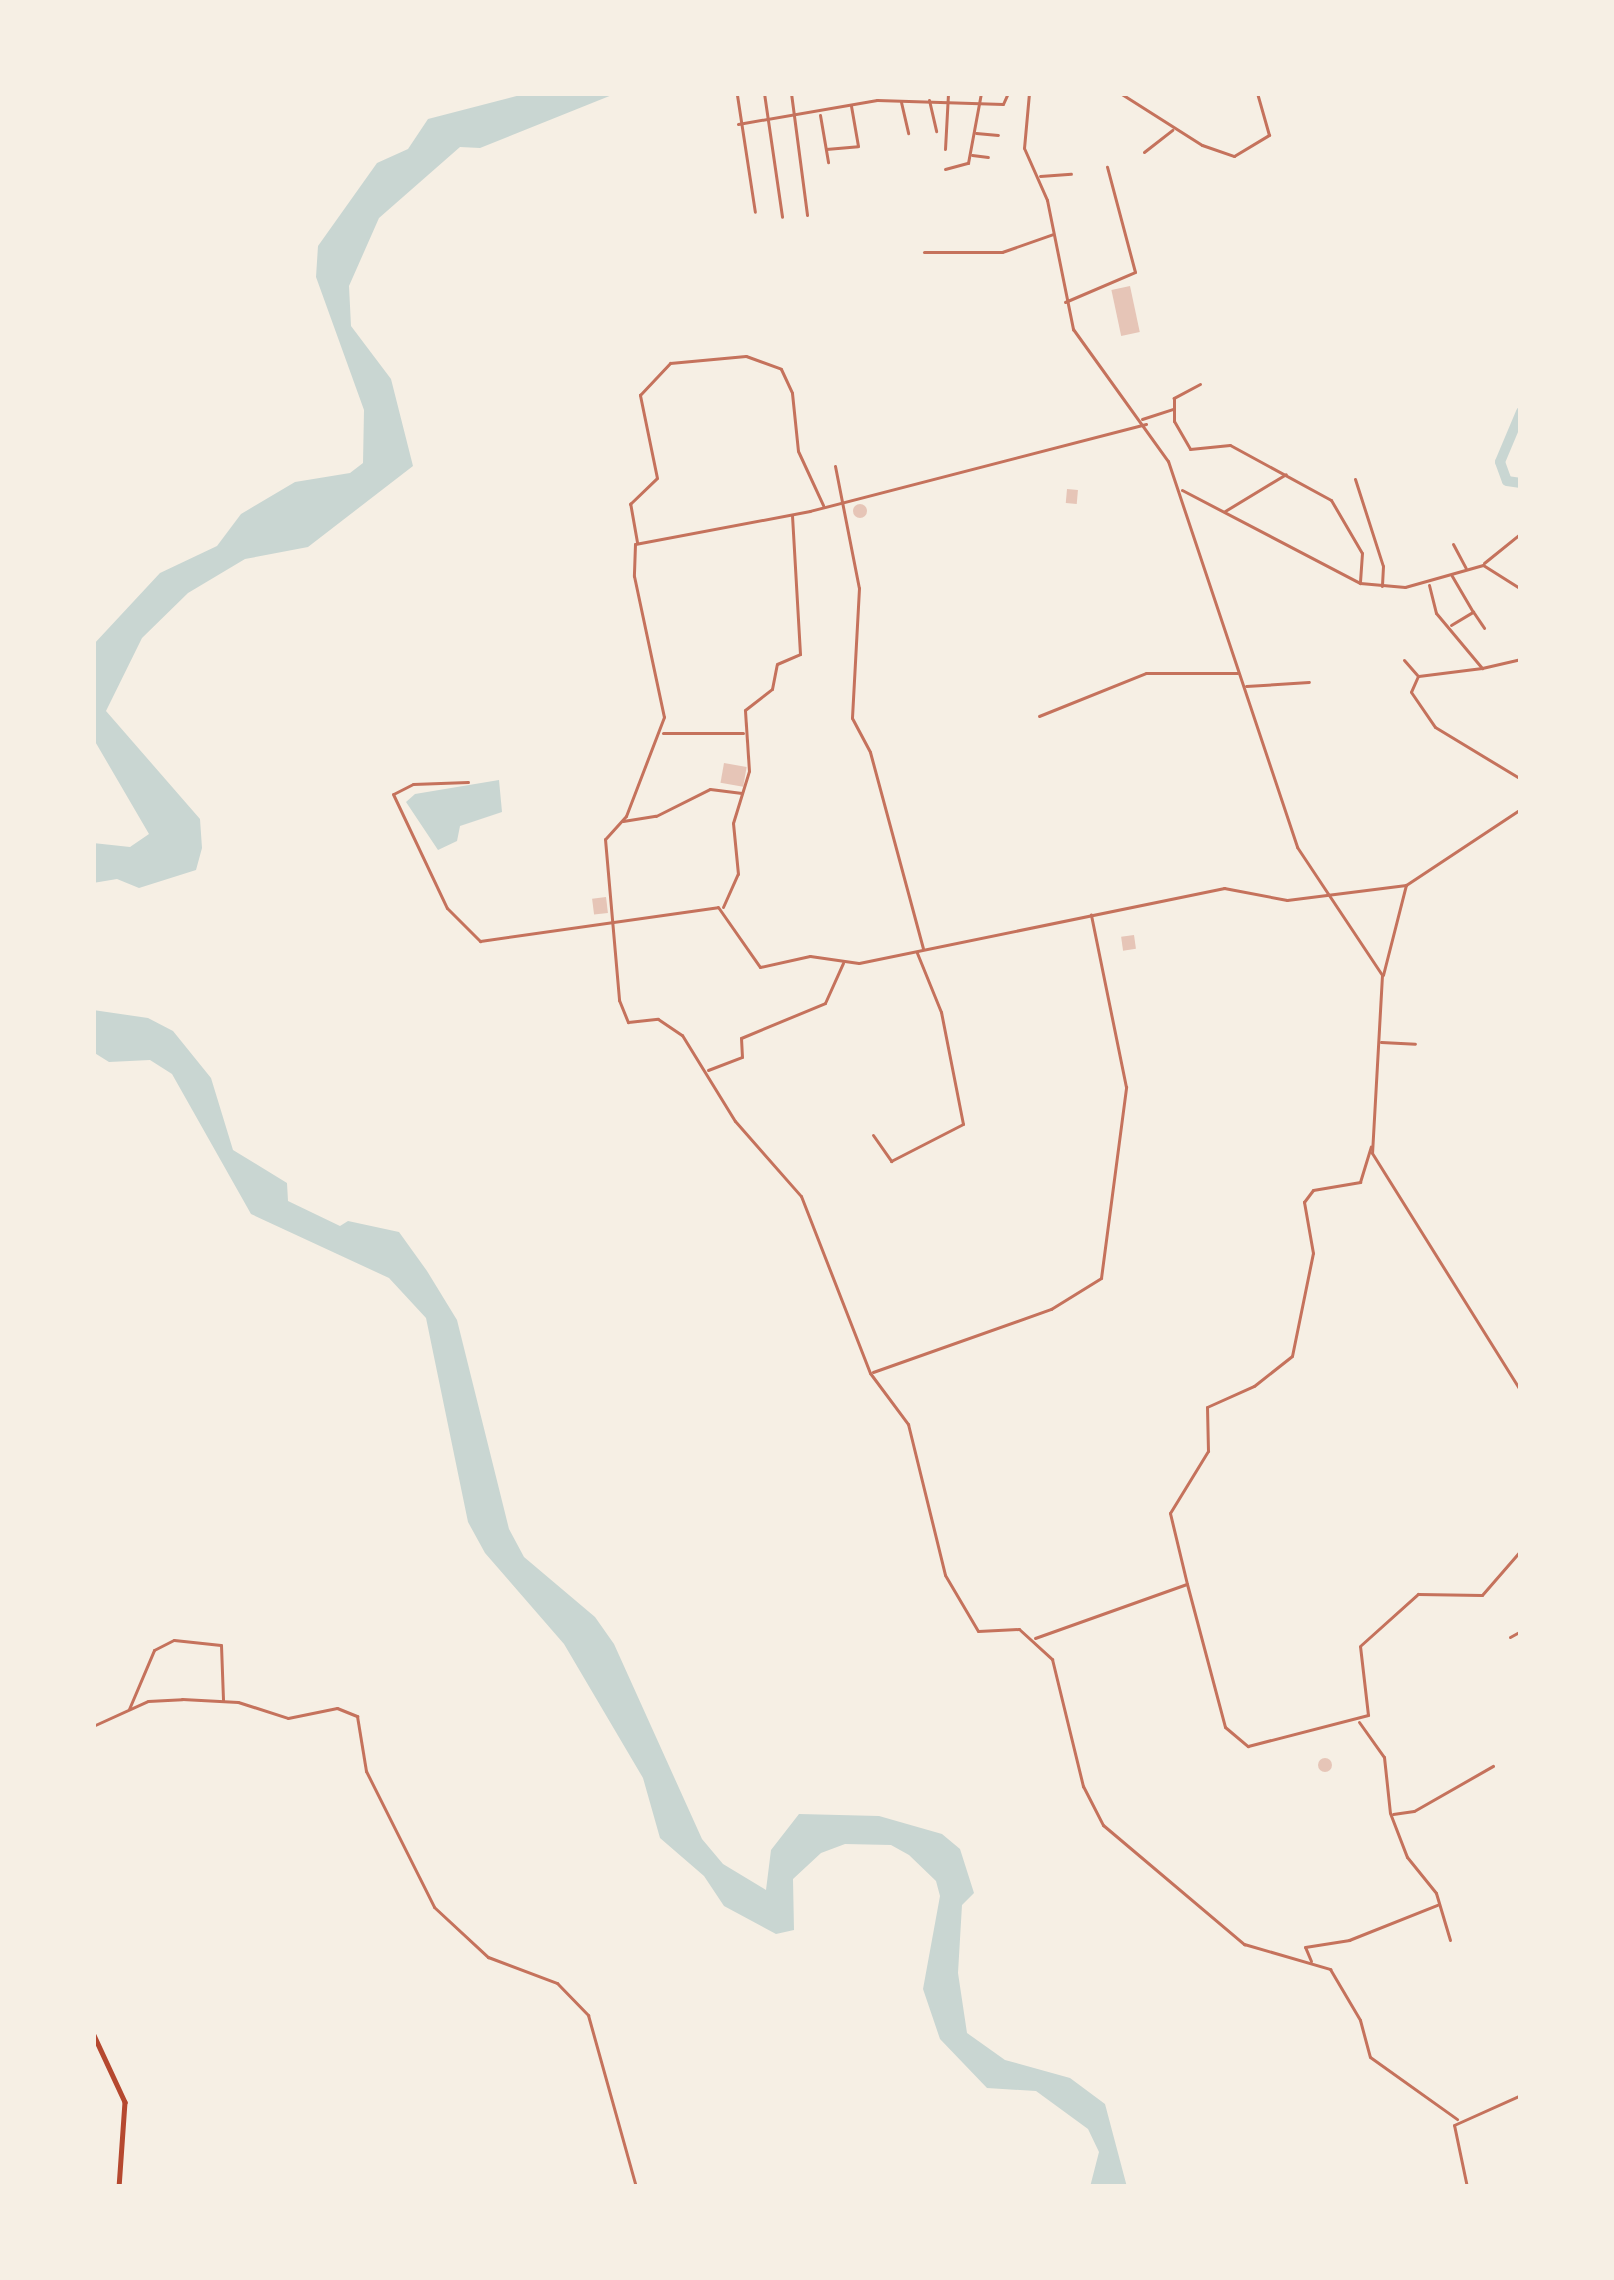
<!DOCTYPE html>
<html>
<head>
<meta charset="utf-8">
<style>
  body { margin:0 }
  #map { position:relative; width:1614px; height:2280px; overflow:hidden; background:#f6efe4; font-family:"Sofia Sans Condensed",sans-serif }
  div>[style] { position:absolute }
  [style*='--x'] { left:calc(var(--x)*1px); top:calc(var(--y)*1px); width:calc(var(--w)*1px); rotate:calc(var(--a)*1deg) }
  .water>* { inset:0; background:#c9d6d2 }
  .river>* { height:10px; margin:-5px; padding:0 5px; transform-origin:5px; border-radius:5px; background:#c9d6d2 }
  .building>* { inset:0; background:#e6c5b7; transform-origin:0 0 }
  .round { border-radius:50% }
  .minor>* { height:3px; margin:-1.5px; padding:0 1.5px; transform-origin:1.5px; border-radius:1.5px; background:#c5725c }
  .tertiary>* { height:3px; margin:-1.5px; padding:0 1.5px; transform-origin:1.5px; border-radius:1.5px; background:#c5725c }
  .primary>* { height:4.5px; margin:-2.25px; padding:0 2.25px; transform-origin:2.25px; border-radius:2.25px; background:#b5482f }
  span { translate:-50% -50%; white-space:nowrap; text-align:center; line-height:1.15; -webkit-text-stroke:10px #f6efe4; paint-order:stroke }
  .frame { position:absolute; inset:0; border:96px solid #f6efe4; pointer-events:none }
</style>
</head>
<body>
<div id="map">
  <div class="water">
    <div style="clip-path:polygon(528px 93px,617px 93px,480px 148px,460px 147px,379px 218px,349px 286px,351px 326px,391px 379px,413px 466px,308px 547px,245px 559px,188px 593px,142px 638px,106px 711px,200px 819px,202px 848px,196px 870px,139px 888px,117px 879px,93px 883px,93px 843px,130px 847px,149px 834px,93px 738px,93px 645px,160px 573px,217px 546px,241px 514px,295px 482px,350px 473px,363px 463px,364px 410px,316px 277px,318px 246px,377px 163px,408px 149px,428px 119px)"></div>
    <div style="clip-path:polygon(499px 780px,502px 812px,460px 826px,457px 841px,438px 850px,406px 802px,415px 794px)"></div>
    <div style="clip-path:polygon(93px 1010px,148px 1018px,173px 1031px,211px 1078px,233px 1150px,287px 1183px,288px 1201px,340px 1226px,348px 1221px,399px 1232px,427px 1271px,457px 1320px,509px 1529px,524px 1557px,595px 1617px,614px 1644px,702px 1839px,723px 1864px,766px 1890px,771px 1850px,799px 1814px,879px 1816px,942px 1834px,960px 1849px,974px 1893px,962px 1905px,958px 1973px,967px 2033px,1005px 2060px,1070px 2078px,1105px 2104px,1127px 2187px,1090px 2187px,1099px 2152px,1088px 2129px,1036px 2091px,987px 2088px,940px 2039px,923px 1989px,940px 1896px,936px 1881px,909px 1855px,891px 1845px,845px 1844px,821px 1853px,793px 1879px,794px 1930px,776px 1934px,724px 1906px,704px 1876px,660px 1838px,643px 1778px,564px 1644px,485px 1553px,468px 1522px,426px 1318px,389px 1278px,251px 1214px,172px 1074px,150px 1060px,109px 1062px,93px 1052px)"></div>
  </div>
  <div class="river">
    <div style="--x:1521;--y:412;--w:54;--a:112.8"></div>
    <div style="--x:1500;--y:462;--w:20;--a:70"></div>
    <div style="--x:1507;--y:481;--w:14;--a:8"></div>
  </div>
  <div class="building">
    <div style="left:1130px;top:286px;width:47px;height:19px;rotate:78deg"></div>
    <div style="left:1067px;top:489px;width:11px;height:14px;rotate:5deg"></div>
    <div class="round" style="left:853px;top:504px;width:14px;height:14px"></div>
    <div style="left:724px;top:763px;width:23px;height:20px;rotate:10deg"></div>
    <div style="left:606px;top:897px;width:16px;height:14px;rotate:83deg"></div>
    <div style="left:1134px;top:935px;width:14px;height:13px;rotate:82deg"></div>
    <div class="round" style="left:1318px;top:1758px;width:14px;height:14px"></div>
  </div>
  <div class="minor">
    <div style="--x:764;--y:93;--w:125;--a:81.7"></div>
    <div style="--x:791;--y:93;--w:123;--a:82.5"></div>
    <div style="--x:1120;--y:93;--w:97;--a:32.4"></div>
    <div style="--x:1202;--y:145;--w:34;--a:19"></div>
    <div style="--x:1234;--y:156;--w:41;--a:-31"></div>
    <div style="--x:1269;--y:135;--w:44;--a:-105.9"></div>
    <div style="--x:737;--y:95;--w:118;--a:81.3"></div>
    <div style="--x:929;--y:100;--w:32;--a:77"></div>
    <div style="--x:901;--y:102;--w:32;--a:77"></div>
    <div style="--x:820;--y:115;--w:48;--a:80.3"></div>
    <div style="--x:738;--y:124;--w:141;--a:-9.8"></div>
    <div style="--x:877;--y:100;--w:126;--a:1.8"></div>
    <div style="--x:1003;--y:104;--w:12;--a:-66"></div>
    <div style="--x:976;--y:133;--w:22;--a:5"></div>
    <div style="--x:826;--y:149;--w:32;--a:-5"></div>
    <div style="--x:858;--y:146;--w:41;--a:-99.9"></div>
    <div style="--x:945;--y:149;--w:56;--a:-86.9"></div>
    <div style="--x:1144;--y:152;--w:36;--a:-38"></div>
    <div style="--x:972;--y:155;--w:16;--a:7"></div>
    <div style="--x:945;--y:169;--w:24;--a:-15"></div>
    <div style="--x:968;--y:163;--w:71;--a:-79.5"></div>
    <div style="--x:1040;--y:176;--w:31;--a:-4"></div>
    <div style="--x:924;--y:252;--w:78;--a:0"></div>
    <div style="--x:1002;--y:252;--w:54;--a:-19.4"></div>
    <div style="--x:1065;--y:302;--w:76;--a:-23.2"></div>
    <div style="--x:1135;--y:272;--w:109;--a:-104.9"></div>
    <div style="--x:1200;--y:384;--w:30;--a:152"></div>
    <div style="--x:1174;--y:398;--w:23;--a:90"></div>
    <div style="--x:1174;--y:421;--w:32;--a:60"></div>
    <div style="--x:1190;--y:449;--w:40;--a:-5.7"></div>
    <div style="--x:1230;--y:445;--w:115;--a:28.6"></div>
    <div style="--x:1331;--y:500;--w:61;--a:59.7"></div>
    <div style="--x:1362;--y:553;--w:28;--a:94"></div>
    <div style="--x:1142;--y:419;--w:32;--a:-18"></div>
    <div style="--x:1146;--y:424;--w:347;--a:165.5"></div>
    <div style="--x:810;--y:511;--w:178;--a:169.3"></div>
    <div style="--x:635;--y:544;--w:32;--a:92"></div>
    <div style="--x:634;--y:576;--w:144;--a:78"></div>
    <div style="--x:664;--y:717;--w:106;--a:111"></div>
    <div style="--x:626;--y:816;--w:31;--a:132"></div>
    <div style="--x:605;--y:839;--w:162;--a:85"></div>
    <div style="--x:619;--y:1000;--w:24;--a:68"></div>
    <div style="--x:628;--y:1022;--w:30;--a:-6"></div>
    <div style="--x:658;--y:1019;--w:29;--a:34"></div>
    <div style="--x:682;--y:1035;--w:101;--a:58.4"></div>
    <div style="--x:735;--y:1121;--w:100;--a:48.7"></div>
    <div style="--x:801;--y:1196;--w:190;--a:68.7"></div>
    <div style="--x:870;--y:1373;--w:64;--a:53.3"></div>
    <div style="--x:908;--y:1424;--w:155;--a:76.2"></div>
    <div style="--x:945;--y:1575;--w:65;--a:59.5"></div>
    <div style="--x:978;--y:1631;--w:41;--a:-2.8"></div>
    <div style="--x:1019;--y:1629;--w:45;--a:42.3"></div>
    <div style="--x:1052;--y:1659;--w:131;--a:76.3"></div>
    <div style="--x:1083;--y:1786;--w:44;--a:62.9"></div>
    <div style="--x:1103;--y:1825;--w:185;--a:40.2"></div>
    <div style="--x:1244;--y:1944;--w:90;--a:16.2"></div>
    <div style="--x:1330;--y:1969;--w:59;--a:59.5"></div>
    <div style="--x:1360;--y:2020;--w:38;--a:75"></div>
    <div style="--x:1370;--y:2057;--w:107;--a:35.5"></div>
    <div style="--x:835;--y:466;--w:124;--a:78.9"></div>
    <div style="--x:859;--y:588;--w:130;--a:93.1"></div>
    <div style="--x:852;--y:718;--w:38;--a:62"></div>
    <div style="--x:870;--y:752;--w:203;--a:74.9"></div>
    <div style="--x:1355;--y:479;--w:91;--a:72.2"></div>
    <div style="--x:1383;--y:566;--w:20;--a:93"></div>
    <div style="--x:1182;--y:490;--w:201;--a:27.6"></div>
    <div style="--x:1360;--y:583;--w:45;--a:5.1"></div>
    <div style="--x:1405;--y:587;--w:81;--a:-15.8"></div>
    <div style="--x:1483;--y:565;--w:45;--a:32.3"></div>
    <div style="--x:1225;--y:511;--w:71;--a:-31.2"></div>
    <div style="--x:637;--y:542;--w:39;--a:-100"></div>
    <div style="--x:630;--y:504;--w:37;--a:-44"></div>
    <div style="--x:657;--y:478;--w:85;--a:-101.6"></div>
    <div style="--x:640;--y:395;--w:44;--a:-46.8"></div>
    <div style="--x:670;--y:363;--w:76;--a:-5.3"></div>
    <div style="--x:746;--y:356;--w:37;--a:20"></div>
    <div style="--x:781;--y:369;--w:26;--a:65"></div>
    <div style="--x:792;--y:393;--w:58;--a:84.1"></div>
    <div style="--x:798;--y:451;--w:60;--a:65.2"></div>
    <div style="--x:1453;--y:544;--w:27;--a:62"></div>
    <div style="--x:1484;--y:563;--w:48;--a:-39"></div>
    <div style="--x:1429;--y:585;--w:29;--a:76"></div>
    <div style="--x:1436;--y:613;--w:72;--a:50.1"></div>
    <div style="--x:1482;--y:668;--w:40;--a:-13"></div>
    <div style="--x:1474;--y:613;--w:18;--a:56"></div>
    <div style="--x:1451;--y:625;--w:26;--a:-31"></div>
    <div style="--x:1473;--y:612;--w:42;--a:-120.3"></div>
    <div style="--x:1404;--y:660;--w:20;--a:49"></div>
    <div style="--x:1482;--y:668;--w:64;--a:172.9"></div>
    <div style="--x:1418;--y:676;--w:17;--a:114"></div>
    <div style="--x:1411;--y:692;--w:42;--a:55.6"></div>
    <div style="--x:1435;--y:727;--w:100;--a:31.2"></div>
    <div style="--x:1246;--y:686;--w:63;--a:-3.6"></div>
    <div style="--x:1039;--y:716;--w:115;--a:-21.9"></div>
    <div style="--x:1146;--y:673;--w:91;--a:0"></div>
    <div style="--x:663;--y:733;--w:80;--a:0"></div>
    <div style="--x:468;--y:782;--w:55;--a:177.9"></div>
    <div style="--x:413;--y:784;--w:22;--a:153"></div>
    <div style="--x:393;--y:794;--w:126;--a:64.7"></div>
    <div style="--x:447;--y:908;--w:47;--a:45"></div>
    <div style="--x:480;--y:941;--w:240;--a:-8.1"></div>
    <div style="--x:718;--y:907;--w:73;--a:55"></div>
    <div style="--x:760;--y:967;--w:51;--a:-12.4"></div>
    <div style="--x:810;--y:956;--w:49;--a:8.1"></div>
    <div style="--x:859;--y:963;--w:373;--a:-11.6"></div>
    <div style="--x:1224;--y:888;--w:64;--a:10.8"></div>
    <div style="--x:1287;--y:900;--w:120;--a:-7.2"></div>
    <div style="--x:623;--y:821;--w:33;--a:-9"></div>
    <div style="--x:656;--y:816;--w:60;--a:-26.6"></div>
    <div style="--x:710;--y:789;--w:32;--a:7"></div>
    <div style="--x:723;--y:907;--w:36;--a:-66"></div>
    <div style="--x:738;--y:874;--w:51;--a:-95.6"></div>
    <div style="--x:733;--y:823;--w:54;--a:-72.9"></div>
    <div style="--x:749;--y:771;--w:61;--a:-93.8"></div>
    <div style="--x:745;--y:710;--w:34;--a:-38"></div>
    <div style="--x:772;--y:689;--w:25;--a:-79"></div>
    <div style="--x:777;--y:664;--w:25;--a:-23"></div>
    <div style="--x:800;--y:654;--w:139;--a:-93.3"></div>
    <div style="--x:1383;--y:975;--w:93;--a:-75.7"></div>
    <div style="--x:1406;--y:885;--w:138;--a:-33.5"></div>
    <div style="--x:1381;--y:1042;--w:34;--a:3"></div>
    <div style="--x:708;--y:1070;--w:36;--a:-21"></div>
    <div style="--x:742;--y:1057;--w:19;--a:-93"></div>
    <div style="--x:741;--y:1038;--w:91;--a:-22.6"></div>
    <div style="--x:825;--y:1003;--w:44;--a:-65.8"></div>
    <div style="--x:873;--y:1135;--w:32;--a:55"></div>
    <div style="--x:891;--y:1161;--w:81;--a:-27.2"></div>
    <div style="--x:963;--y:1124;--w:114;--a:-101.1"></div>
    <div style="--x:941;--y:1012;--w:64;--a:-112.1"></div>
    <div style="--x:873;--y:1372;--w:189;--a:-19.5"></div>
    <div style="--x:1051;--y:1309;--w:59;--a:-31.8"></div>
    <div style="--x:1101;--y:1278;--w:193;--a:-82.5"></div>
    <div style="--x:1126;--y:1087;--w:176;--a:-101.5"></div>
    <div style="--x:1187;--y:1584;--w:148;--a:75.1"></div>
    <div style="--x:1225;--y:1727;--w:30;--a:40"></div>
    <div style="--x:1248;--y:1746;--w:124;--a:-14.5"></div>
    <div style="--x:1368;--y:1715;--w:69;--a:-96.6"></div>
    <div style="--x:1360;--y:1646;--w:78;--a:-41.9"></div>
    <div style="--x:1418;--y:1594;--w:64;--a:0.9"></div>
    <div style="--x:1482;--y:1595;--w:60;--a:-49.1"></div>
    <div style="--x:1510;--y:1637;--w:13;--a:-29"></div>
    <div style="--x:1035;--y:1638;--w:161;--a:-19.6"></div>
    <div style="--x:1187;--y:1584;--w:73;--a:-103.5"></div>
    <div style="--x:1170;--y:1513;--w:73;--a:-58.5"></div>
    <div style="--x:1208;--y:1451;--w:44;--a:-91.3"></div>
    <div style="--x:1207;--y:1407;--w:51;--a:-24.1"></div>
    <div style="--x:1254;--y:1386;--w:48;--a:-38.3"></div>
    <div style="--x:1292;--y:1356;--w:105;--a:-78.5"></div>
    <div style="--x:1313;--y:1253;--w:52;--a:-100"></div>
    <div style="--x:1304;--y:1202;--w:15;--a:-53"></div>
    <div style="--x:1313;--y:1190;--w:48;--a:-9.7"></div>
    <div style="--x:1360;--y:1182;--w:37;--a:-73"></div>
    <div style="--x:129;--y:1709;--w:64;--a:-67"></div>
    <div style="--x:154;--y:1650;--w:22;--a:-27"></div>
    <div style="--x:174;--y:1640;--w:47;--a:6.1"></div>
    <div style="--x:221;--y:1645;--w:55;--a:87.9"></div>
    <div style="--x:1359;--y:1722;--w:43;--a:54.5"></div>
    <div style="--x:1384;--y:1757;--w:56;--a:83.9"></div>
    <div style="--x:1390;--y:1813;--w:47;--a:68.9"></div>
    <div style="--x:1407;--y:1857;--w:46;--a:51.1"></div>
    <div style="--x:1436;--y:1893;--w:49;--a:73.4"></div>
    <div style="--x:93;--y:1726;--w:60;--a:-24.4"></div>
    <div style="--x:148;--y:1701;--w:34;--a:-3"></div>
    <div style="--x:182;--y:1699;--w:56;--a:3.1"></div>
    <div style="--x:238;--y:1702;--w:52;--a:17.7"></div>
    <div style="--x:288;--y:1718;--w:50;--a:-11.5"></div>
    <div style="--x:337;--y:1708;--w:22;--a:22"></div>
    <div style="--x:357;--y:1716;--w:56;--a:80.7"></div>
    <div style="--x:366;--y:1771;--w:152;--a:63.4"></div>
    <div style="--x:434;--y:1907;--w:74;--a:42.8"></div>
    <div style="--x:488;--y:1957;--w:74;--a:20.6"></div>
    <div style="--x:557;--y:1983;--w:45;--a:45.9"></div>
    <div style="--x:588;--y:2015;--w:179;--a:74.4"></div>
    <div style="--x:1393;--y:1814;--w:21;--a:-8"></div>
    <div style="--x:1414;--y:1811;--w:91;--a:-29.7"></div>
    <div style="--x:1311;--y:1961;--w:15;--a:-113"></div>
    <div style="--x:1305;--y:1947;--w:45;--a:-9"></div>
    <div style="--x:1349;--y:1940;--w:95;--a:-21.7"></div>
    <div style="--x:1467;--y:2187;--w:63;--a:-101.8"></div>
    <div style="--x:1454;--y:2125;--w:73;--a:-24.1"></div>
  </div>
  <div class="tertiary">
    <div style="--x:1029;--y:93;--w:55;--a:95.2"></div>
    <div style="--x:1024;--y:148;--w:57;--a:66.1"></div>
    <div style="--x:1047;--y:200;--w:132;--a:78.6"></div>
    <div style="--x:1073;--y:329;--w:163;--a:54.3"></div>
    <div style="--x:1168;--y:461;--w:407;--a:71.5"></div>
    <div style="--x:1297;--y:847;--w:154;--a:56.4"></div>
    <div style="--x:1382;--y:975;--w:178;--a:93.2"></div>
    <div style="--x:1372;--y:1153;--w:281;--a:58"></div>
  </div>
  <div class="primary">
    <div style="--x:93;--y:2033;--w:76;--a:65.1"></div>
    <div style="--x:125;--y:2102;--w:85;--a:94"></div>
  </div>
  <div class="frame"></div>
</div>
</body>
</html>
